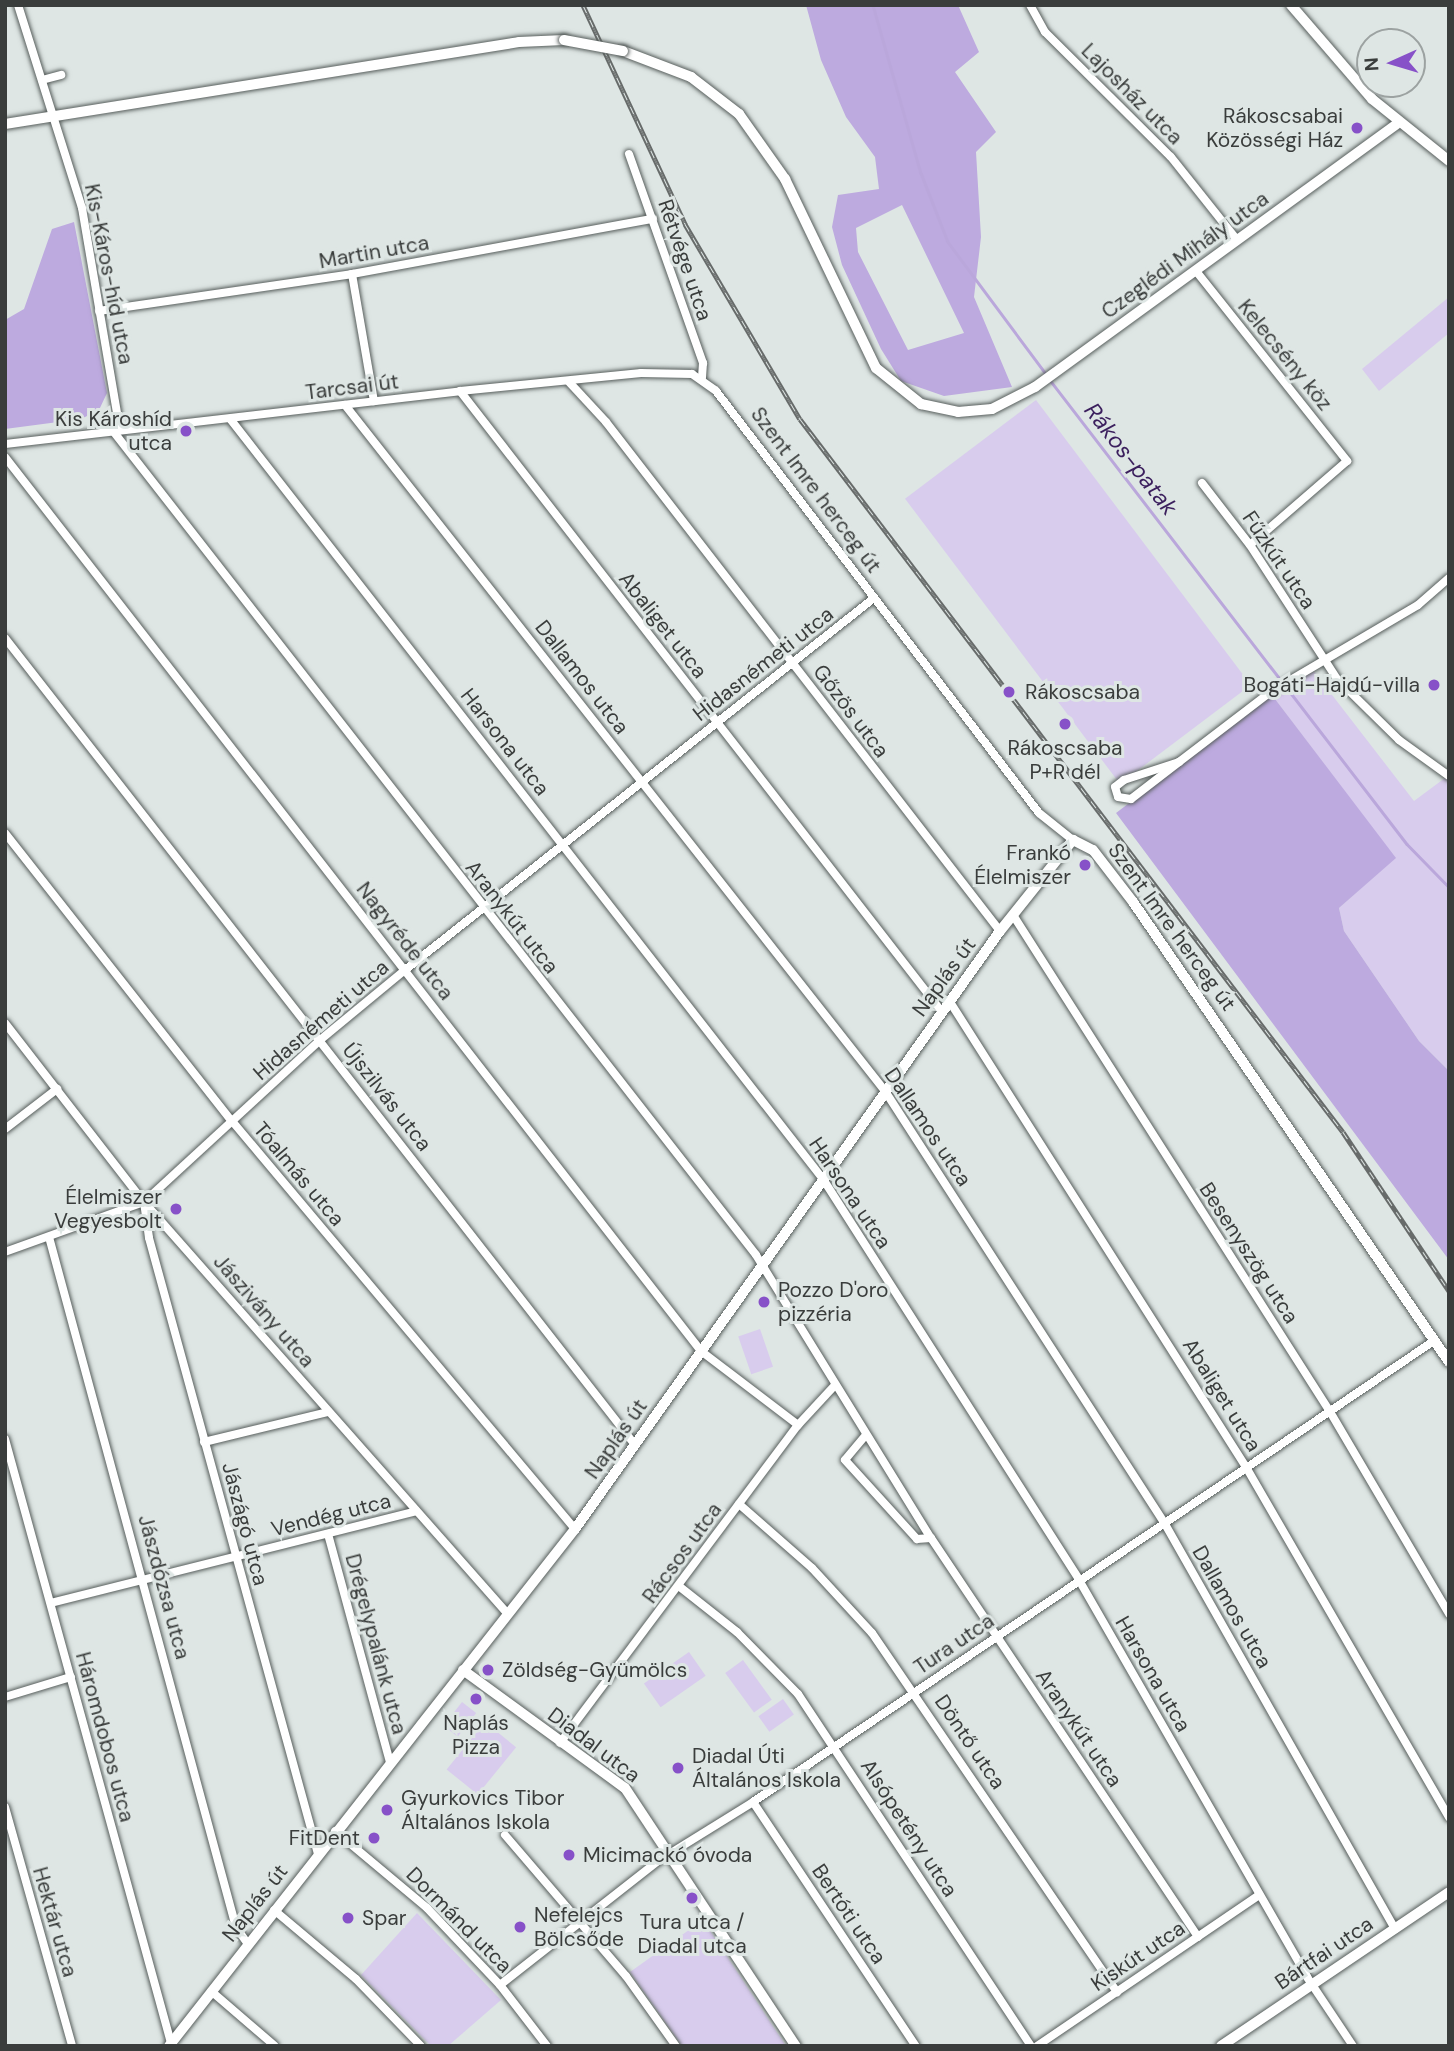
<!DOCTYPE html>
<html>
<head>
<meta charset="utf-8">
<style>
  body { margin:0 }
  #map { position:relative; width:1454px; height:2051px; overflow:hidden; background:#dee6e4; font-family:"DM Sans",sans-serif }
  div>[style] { position:absolute }
  [style*='--x'] { left:calc(var(--x)*1px); top:calc(var(--y)*1px); width:calc(var(--w)*1px); rotate:calc(var(--a)*1deg) }
  .green>* { inset:0; background:#d8cced; transform-origin:0 0 }
  .forest>* { inset:0; background:#bdaadf }
  .stream>* { height:2.5px; margin:-1.25px; padding:0 1.25px; transform-origin:1.25px; border-radius:1.25px; background:#baa7db }
  .roads { filter:drop-shadow(0 0 2px #575e5c) drop-shadow(0 0 2px #575e5c) }
  .street>* { height:8px; margin:-4px; padding:0 4px; transform-origin:4px; border-radius:4px; background:#fff }
  .secondary>* { height:10px; margin:-5px; padding:0 5px; transform-origin:5px; border-radius:5px; background:#fff }
  .rail>* { height:5px; margin-top:-2.5px; transform-origin:0; background:repeating-linear-gradient(90deg,#dee6e4 0 8px,#676b6a 0 16px); box-sizing:border-box; border-block:2px solid #676b6a }
  .bridges { filter:drop-shadow(0 0 2px #575e5c) drop-shadow(0 0 2px #575e5c) }
  .secondary-bridge>* { height:10px; margin:-5px; padding:0 5px; transform-origin:5px; border-radius:5px; background:#fff }
  .dots>* { width:19px; height:19px; translate:-50% -50%; box-sizing:border-box; border:4px solid #dee6e4; border-radius:50% }
  span { translate:-50% -50%; white-space:nowrap; text-align:center; line-height:1.15; -webkit-text-stroke:6px #dee6e4; paint-order:stroke }
  .street-label { font-size:21px; color:#3a3d3c }
  .poi-label { font-size:21px; color:#3a3d3c }
  .right { translate:-100% -50%; text-align:right }
  .left { translate:0 -50%; text-align:left }
  .water-label { font-size:23px; color:#3b1f5d; font-style:italic }
  .frame { position:absolute; inset:0; border:7px solid #3a3d3c; pointer-events:none }
  .north { position:absolute; left:1356px; top:28px; width:70px; height:70px; box-sizing:border-box; background:#dee6e4; border:2px solid #9ca2a1; border-radius:50%; rotate:266deg; font-size:19px; font-weight:700; line-height:28px; text-align:center; color:#3a3d3c }
  .north::after { content:''; display:block; margin:auto; width:24px; height:32px; background:#8751c8; clip-path:polygon(50% 0,100% 100%,50% 72%,0 100%) }
</style>
</head>
<body>
<div id="map">
  <div class="green">
    <div style="clip-path:polygon(1449px 297px,1449px 333px,1379px 391px,1362px 369px)"></div>
    <div style="left:1036px;top:400px;width:357px;height:164px;rotate:53deg"></div>
    <div style="clip-path:polygon(1312px 669px,1414px 801px,1449px 775px,1449px 1071px,1419px 1041px,1344px 931px,1339px 908px,1395px 858px,1272px 695px)"></div>
    <div style="left:760px;top:1329px;width:40px;height:23px;rotate:71deg"></div>
    <div style="left:689px;top:1652px;width:29px;height:55px;rotate:55deg"></div>
    <div style="left:743px;top:1660px;width:49px;height:22px;rotate:54deg"></div>
    <div style="left:783px;top:1699px;width:19px;height:30px;rotate:55deg"></div>
    <div style="left:462px;top:1702px;width:18px;height:30px;rotate:38deg"></div>
    <div style="left:485px;top:1722px;width:40px;height:61px;rotate:39deg"></div>
    <div style="clip-path:polygon(417px 1913px,501px 2000px,448px 2046px,431px 2046px,361px 1975px)"></div>
    <div style="clip-path:polygon(703px 1920px,786px 2046px,682px 2046px,630px 1972px)"></div>
  </div>
  <div class="forest">
    <div style="clip-path:polygon(evenodd,806px 5px,958px 5px,979px 52px,955px 72px,996px 132px,976px 152px,981px 237px,974px 297px,1012px 387px,944px 396px,901px 381px,881px 349px,842px 265px,832px 227px,838px 195px,879px 189px,875px 157px,846px 117px,821px 60px,806px 5px,902px 205px,964px 333px,908px 350px,858px 252px,856px 228px,902px 205px)"></div>
    <div style="clip-path:polygon(74px 222px,107px 393px,99px 410px,81px 419px,5px 429px,5px 320px,24px 309px,52px 229px)"></div>
    <div style="clip-path:polygon(1272px 695px,1396px 858px,1339px 908px,1344px 931px,1419px 1041px,1449px 1071px,1449px 1260px,1116px 813px)"></div>
  </div>
  <div class="stream">
    <div style="--x:873;--y:5;--w:175;--a:74.1"></div>
    <div style="--x:921;--y:173;--w:74;--a:68.6"></div>
    <div style="--x:948;--y:242;--w:164;--a:53.4"></div>
    <div style="--x:1050;--y:380;--w:585;--a:52.43"></div>
    <div style="--x:1407;--y:844;--w:60;--a:45.7"></div>
  </div>
  <div class="roads">
    <div class="street">
      <div style="--x:18;--y:5;--w:213;--a:72.5"></div>
      <div style="--x:82;--y:208;--w:225;--a:80.3"></div>
      <div style="--x:1030;--y:5;--w:31;--a:61"></div>
      <div style="--x:1045;--y:32;--w:177;--a:44.8"></div>
      <div style="--x:1171;--y:157;--w:106;--a:51.5"></div>
      <div style="--x:42;--y:80;--w:20;--a:-15"></div>
      <div style="--x:629;--y:154;--w:222;--a:70.5"></div>
      <div style="--x:703;--y:363;--w:15;--a:94"></div>
      <div style="--x:1196;--y:271;--w:243;--a:51.5"></div>
      <div style="--x:1347;--y:461;--w:128;--a:139.1"></div>
      <div style="--x:352;--y:274;--w:129;--a:80.2"></div>
      <div style="--x:99;--y:311;--w:256;--a:-8.3"></div>
      <div style="--x:352;--y:274;--w:306;--a:-10.4"></div>
      <div style="--x:569;--y:382;--w:54;--a:47.2"></div>
      <div style="--x:606;--y:422;--w:644;--a:52.26"></div>
      <div style="--x:460;--y:391;--w:786;--a:52.18"></div>
      <div style="--x:345;--y:405;--w:873;--a:51.79"></div>
      <div style="--x:885;--y:1091;--w:516;--a:57.11"></div>
      <div style="--x:1165;--y:1524;--w:466;--a:60.4"></div>
      <div style="--x:231;--y:420;--w:963;--a:52.05"></div>
      <div style="--x:823;--y:1179;--w:476;--a:57.4"></div>
      <div style="--x:1079;--y:1580;--w:458;--a:60.1"></div>
      <div style="--x:1307;--y:1977;--w:83;--a:56.3"></div>
      <div style="--x:113;--y:431;--w:1045;--a:52.03"></div>
      <div style="--x:756;--y:1255;--w:333;--a:58.3"></div>
      <div style="--x:931;--y:1538;--w:480;--a:56.2"></div>
      <div style="--x:5;--y:444;--w:458;--a:-6.6"></div>
      <div style="--x:460;--y:391;--w:182;--a:-5.7"></div>
      <div style="--x:641;--y:373;--w:51;--a:1.1"></div>
      <div style="--x:692;--y:374;--w:29;--a:35"></div>
      <div style="--x:716;--y:391;--w:531;--a:52.57"></div>
      <div style="--x:1039;--y:813;--w:43;--a:38.5"></div>
      <div style="--x:5;--y:457;--w:1133;--a:52.1"></div>
      <div style="--x:701;--y:1351;--w:122;--a:37.3"></div>
      <div style="--x:1202;--y:483;--w:78;--a:52.3"></div>
      <div style="--x:1250;--y:545;--w:160;--a:57"></div>
      <div style="--x:1337;--y:679;--w:87;--a:44.5"></div>
      <div style="--x:1399;--y:740;--w:62;--a:35.8"></div>
      <div style="--x:5;--y:638;--w:1024;--a:52.02"></div>
      <div style="--x:1179;--y:762;--w:58;--a:161.9"></div>
      <div style="--x:1124;--y:780;--w:11;--a:142"></div>
      <div style="--x:1115;--y:787;--w:10;--a:73"></div>
      <div style="--x:1118;--y:797;--w:13;--a:9"></div>
      <div style="--x:1131;--y:799;--w:61;--a:-37.6"></div>
      <div style="--x:1179;--y:762;--w:117;--a:-37.4"></div>
      <div style="--x:1272;--y:691;--w:169;--a:-30.5"></div>
      <div style="--x:1418;--y:605;--w:41;--a:-41.1"></div>
      <div style="--x:5;--y:833;--w:367;--a:51.8"></div>
      <div style="--x:232;--y:1121;--w:533;--a:49.95"></div>
      <div style="--x:1013;--y:915;--w:587;--a:57.45"></div>
      <div style="--x:1329;--y:1410;--w:237;--a:59.5"></div>
      <div style="--x:950;--y:1002;--w:551;--a:57.52"></div>
      <div style="--x:1246;--y:1467;--w:405;--a:59.9"></div>
      <div style="--x:5;--y:1023;--w:227;--a:52.2"></div>
      <div style="--x:144;--y:1202;--w:548;--a:48.55"></div>
      <div style="--x:5;--y:1129;--w:66;--a:-37.6"></div>
      <div style="--x:144;--y:1202;--w:36;--a:82"></div>
      <div style="--x:149;--y:1238;--w:639;--a:74.66"></div>
      <div style="--x:49;--y:1237;--w:715;--a:74.84"></div>
      <div style="--x:236;--y:1927;--w:21;--a:55"></div>
      <div style="--x:5;--y:1252;--w:148;--a:-19.8"></div>
      <div style="--x:144;--y:1202;--w:239;--a:-42.6"></div>
      <div style="--x:320;--y:1040;--w:110;--a:-39.5"></div>
      <div style="--x:405;--y:970;--w:599;--a:-38.42"></div>
      <div style="--x:865;--y:1436;--w:31;--a:130"></div>
      <div style="--x:845;--y:1460;--w:107;--a:47.7"></div>
      <div style="--x:917;--y:1539;--w:14;--a:-4"></div>
      <div style="--x:5;--y:1439;--w:626;--a:74.63"></div>
      <div style="--x:204;--y:1442;--w:128;--a:-13.6"></div>
      <div style="--x:739;--y:1504;--w:97;--a:41.2"></div>
      <div style="--x:812;--y:1568;--w:88;--a:47.3"></div>
      <div style="--x:872;--y:1633;--w:435;--a:55.7"></div>
      <div style="--x:328;--y:1534;--w:236;--a:74.8"></div>
      <div style="--x:680;--y:1587;--w:73;--a:38.3"></div>
      <div style="--x:737;--y:1632;--w:87;--a:45.5"></div>
      <div style="--x:798;--y:1694;--w:422;--a:56.5"></div>
      <div style="--x:51;--y:1603;--w:376;--a:-14.1"></div>
      <div style="--x:5;--y:1697;--w:69;--a:-16.9"></div>
      <div style="--x:560;--y:1743;--w:397;--a:-53.2"></div>
      <div style="--x:798;--y:1425;--w:54;--a:-47.2"></div>
      <div style="--x:753;--y:1802;--w:293;--a:56.3"></div>
      <div style="--x:5;--y:1807;--w:248;--a:74.3"></div>
      <div style="--x:335;--y:1831;--w:120;--a:39.9"></div>
      <div style="--x:427;--y:1908;--w:106;--a:46.5"></div>
      <div style="--x:500;--y:1985;--w:77;--a:52.4"></div>
      <div style="--x:505;--y:1835;--w:186;--a:49.4"></div>
      <div style="--x:626;--y:1976;--w:86;--a:54.5"></div>
      <div style="--x:274;--y:1910;--w:107;--a:40.1"></div>
      <div style="--x:356;--y:1979;--w:93;--a:45.9"></div>
      <div style="--x:500;--y:1985;--w:201;--a:-38.1"></div>
      <div style="--x:658;--y:1861;--w:112;--a:-31.8"></div>
      <div style="--x:753;--y:1802;--w:824;--a:-34.11"></div>
      <div style="--x:211;--y:1991;--w:84;--a:40.7"></div>
      <div style="--x:1037;--y:2046;--w:268;--a:-34.2"></div>
    </div>
    <div class="secondary">
      <div style="--x:1291;--y:5;--w:124;--a:49.2"></div>
      <div style="--x:1372;--y:99;--w:99;--a:38.8"></div>
      <div style="--x:623;--y:51;--w:73;--a:20.9"></div>
      <div style="--x:691;--y:77;--w:61;--a:37.6"></div>
      <div style="--x:739;--y:114;--w:80;--a:54.7"></div>
      <div style="--x:785;--y:179;--w:210;--a:64.3"></div>
      <div style="--x:876;--y:368;--w:58;--a:38.7"></div>
      <div style="--x:921;--y:404;--w:38;--a:12"></div>
      <div style="--x:958;--y:412;--w:34;--a:-5"></div>
      <div style="--x:992;--y:409;--w:48;--a:-27.1"></div>
      <div style="--x:1035;--y:387;--w:447;--a:-36"></div>
      <div style="--x:5;--y:124;--w:520;--a:-9.06"></div>
      <div style="--x:519;--y:42;--w:45;--a:-2.5"></div>
      <div style="--x:463;--y:1670;--w:200;--a:36.1"></div>
      <div style="--x:625;--y:1788;--w:310;--a:56.5"></div>
      <div style="--x:169;--y:2046;--w:657;--a:-51.86"></div>
      <div style="--x:575;--y:1529;--w:734;--a:-54.6"></div>
      <div style="--x:1000;--y:931;--w:117;--a:-51.3"></div>
      <div style="--x:1073;--y:840;--w:22;--a:27"></div>
      <div style="--x:1093;--y:850;--w:66;--a:52.4"></div>
      <div style="--x:1133;--y:902;--w:558;--a:55.51"></div>
      <div style="--x:1221;--y:2046;--w:275;--a:-34"></div>
    </div>
  </div>
  <div class="rail">
    <div style="--x:583;--y:5;--w:242;--a:65"></div>
    <div style="--x:685;--y:224;--w:226;--a:59.5"></div>
    <div style="--x:800;--y:419;--w:896;--a:52.71"></div>
    <div style="--x:1343;--y:1132;--w:191;--a:56.3"></div>
  </div>
  <div class="bridges">
    <div class="secondary-bridge">
      <div style="--x:564;--y:40;--w:60;--a:10.6"></div>
    </div>
  </div>
  <div class="dots">
    <div style="left:1357px;top:128px;background:#8751c8"></div>
    <div style="left:186px;top:431px;background:#8751c8"></div>
    <div style="left:1434px;top:685px;background:#8751c8"></div>
    <div style="left:1009px;top:692px;background:#8751c8"></div>
    <div style="left:1065px;top:724px;background:#8751c8"></div>
    <div style="left:1085px;top:865px;background:#8751c8"></div>
    <div style="left:176px;top:1209px;background:#8751c8"></div>
    <div style="left:764px;top:1302px;background:#8751c8"></div>
    <div style="left:488px;top:1670px;background:#8751c8"></div>
    <div style="left:476px;top:1699px;background:#8751c8"></div>
    <div style="left:678px;top:1768px;background:#8751c8"></div>
    <div style="left:387px;top:1810px;background:#8751c8"></div>
    <div style="left:374px;top:1838px;background:#8751c8"></div>
    <div style="left:569px;top:1855px;background:#8751c8"></div>
    <div style="left:692px;top:1898px;background:#8751c8"></div>
    <div style="left:348px;top:1918px;background:#8751c8"></div>
    <div style="left:520px;top:1927px;background:#8751c8"></div>
  </div>
  <div class="street-label">
    <span style="left:1132px;top:94px;rotate:45deg">Lajosház utca</span>
    <span style="left:374px;top:252px;rotate:-10deg">Martin utca</span>
    <span style="left:1185px;top:255px;rotate:-36deg">Czeglédi Mihály utca</span>
    <span style="left:685px;top:260px;rotate:71deg">Rétvége utca</span>
    <span style="left:109px;top:274px;rotate:79deg">Kis-Káros-híd utca</span>
    <span style="left:1285px;top:355px;rotate:51deg">Kelecsény köz</span>
    <span style="left:352px;top:387px;rotate:-7deg">Tarcsai út</span>
    <span style="left:816px;top:490px;rotate:53deg">Szent Imre herceg út</span>
    <span style="left:1279px;top:560px;rotate:56deg">Fűzkút utca</span>
    <span style="left:663px;top:625px;rotate:52deg">Abaliget utca</span>
    <span style="left:763px;top:664px;rotate:-38deg">Hidasnémeti utca</span>
    <span style="left:582px;top:677px;rotate:52deg">Dallamos utca</span>
    <span style="left:851px;top:711px;rotate:53deg">Gőzös utca</span>
    <span style="left:505px;top:742px;rotate:52deg">Harsona utca</span>
    <span style="left:512px;top:917px;rotate:52deg">Aranykút utca</span>
    <span style="left:1172px;top:927px;rotate:54deg">Szent Imre herceg út</span>
    <span style="left:405px;top:941px;rotate:52deg">Nagyréde utca</span>
    <span style="left:944px;top:977px;rotate:-54deg">Naplás út</span>
    <span style="left:321px;top:1020px;rotate:-41deg">Hidasnémeti utca</span>
    <span style="left:387px;top:1097px;rotate:52deg">Újszilvás utca</span>
    <span style="left:928px;top:1127px;rotate:56deg">Dallamos utca</span>
    <span style="left:299px;top:1174px;rotate:50deg">Tóalmás utca</span>
    <span style="left:850px;top:1193px;rotate:56deg">Harsona utca</span>
    <span style="left:1249px;top:1253px;rotate:57deg">Besenyszög utca</span>
    <span style="left:264px;top:1311px;rotate:49deg">Jászivány utca</span>
    <span style="left:1222px;top:1395px;rotate:58deg">Abaliget utca</span>
    <span style="left:616px;top:1439px;rotate:-55deg">Naplás út</span>
    <span style="left:331px;top:1515px;rotate:-14deg">Vendég utca</span>
    <span style="left:245px;top:1524px;rotate:75deg">Jászágó utca</span>
    <span style="left:682px;top:1553px;rotate:-54deg">Rácsos utca</span>
    <span style="left:164px;top:1587px;rotate:75deg">Jászdózsa utca</span>
    <span style="left:1232px;top:1607px;rotate:60deg">Dallamos utca</span>
    <span style="left:376px;top:1644px;rotate:75deg">Drégelypalánk utca</span>
    <span style="left:954px;top:1644px;rotate:-34deg">Tura utca</span>
    <span style="left:1153px;top:1674px;rotate:60deg">Harsona utca</span>
    <span style="left:1079px;top:1728px;rotate:56deg">Aranykút utca</span>
    <span style="left:105px;top:1737px;rotate:75deg">Háromdobos utca</span>
    <span style="left:970px;top:1742px;rotate:56deg">Döntő utca</span>
    <span style="left:594px;top:1745px;rotate:37deg">Diadal utca</span>
    <span style="left:909px;top:1828px;rotate:57deg">Alsópetény utca</span>
    <span style="left:255px;top:1903px;rotate:-52deg">Naplás út</span>
    <span style="left:849px;top:1914px;rotate:56deg">Bertóti utca</span>
    <span style="left:459px;top:1920px;rotate:45deg">Dormánd utca</span>
    <span style="left:55px;top:1922px;rotate:74deg">Hektár utca</span>
    <span style="left:1324px;top:1953px;rotate:-34deg">Bártfai utca</span>
    <span style="left:1138px;top:1956px;rotate:-34deg">Kiskút utca</span>
  </div>
  <div class="poi-label">
    <span class="right" style="left:1343px;top:128px">Rákoscsabai<br>Közösségi Ház</span>
    <span class="right" style="left:172px;top:431px">Kis Károshíd<br>utca</span>
    <span class="right" style="left:1420px;top:685px">Bogáti-Hajdú-villa</span>
    <span class="left" style="left:1025px;top:692px">Rákoscsaba</span>
    <span style="left:1065px;top:760px">Rákoscsaba<br>P+R dél</span>
    <span class="right" style="left:1071px;top:865px">Frankó<br>Élelmiszer</span>
    <span class="right" style="left:162px;top:1209px">Élelmiszer<br>Vegyesbolt</span>
    <span class="left" style="left:778px;top:1302px">Pozzo D'oro<br>pizzéria</span>
    <span class="left" style="left:502px;top:1670px">Zöldség-Gyümölcs</span>
    <span style="left:476px;top:1735px">Naplás<br>Pizza</span>
    <span class="left" style="left:692px;top:1768px">Diadal Úti<br>Általános Iskola</span>
    <span class="left" style="left:401px;top:1810px">Gyurkovics Tibor<br>Általános Iskola</span>
    <span class="right" style="left:360px;top:1838px">FitDent</span>
    <span class="left" style="left:583px;top:1855px">Micimackó óvoda</span>
    <span class="left" style="left:534px;top:1927px">Nefelejcs<br>Bölcsőde</span>
    <span class="left" style="left:362px;top:1918px">Spar</span>
    <span style="left:692px;top:1934px">Tura utca /<br>Diadal utca</span>
  </div>
  <div class="water-label">
    <span style="left:1131px;top:459px;rotate:52deg">Rákos-patak</span>
  </div>
  <div class="frame"></div>
  <div class="north">N</div>
</div>
</body>
</html>
